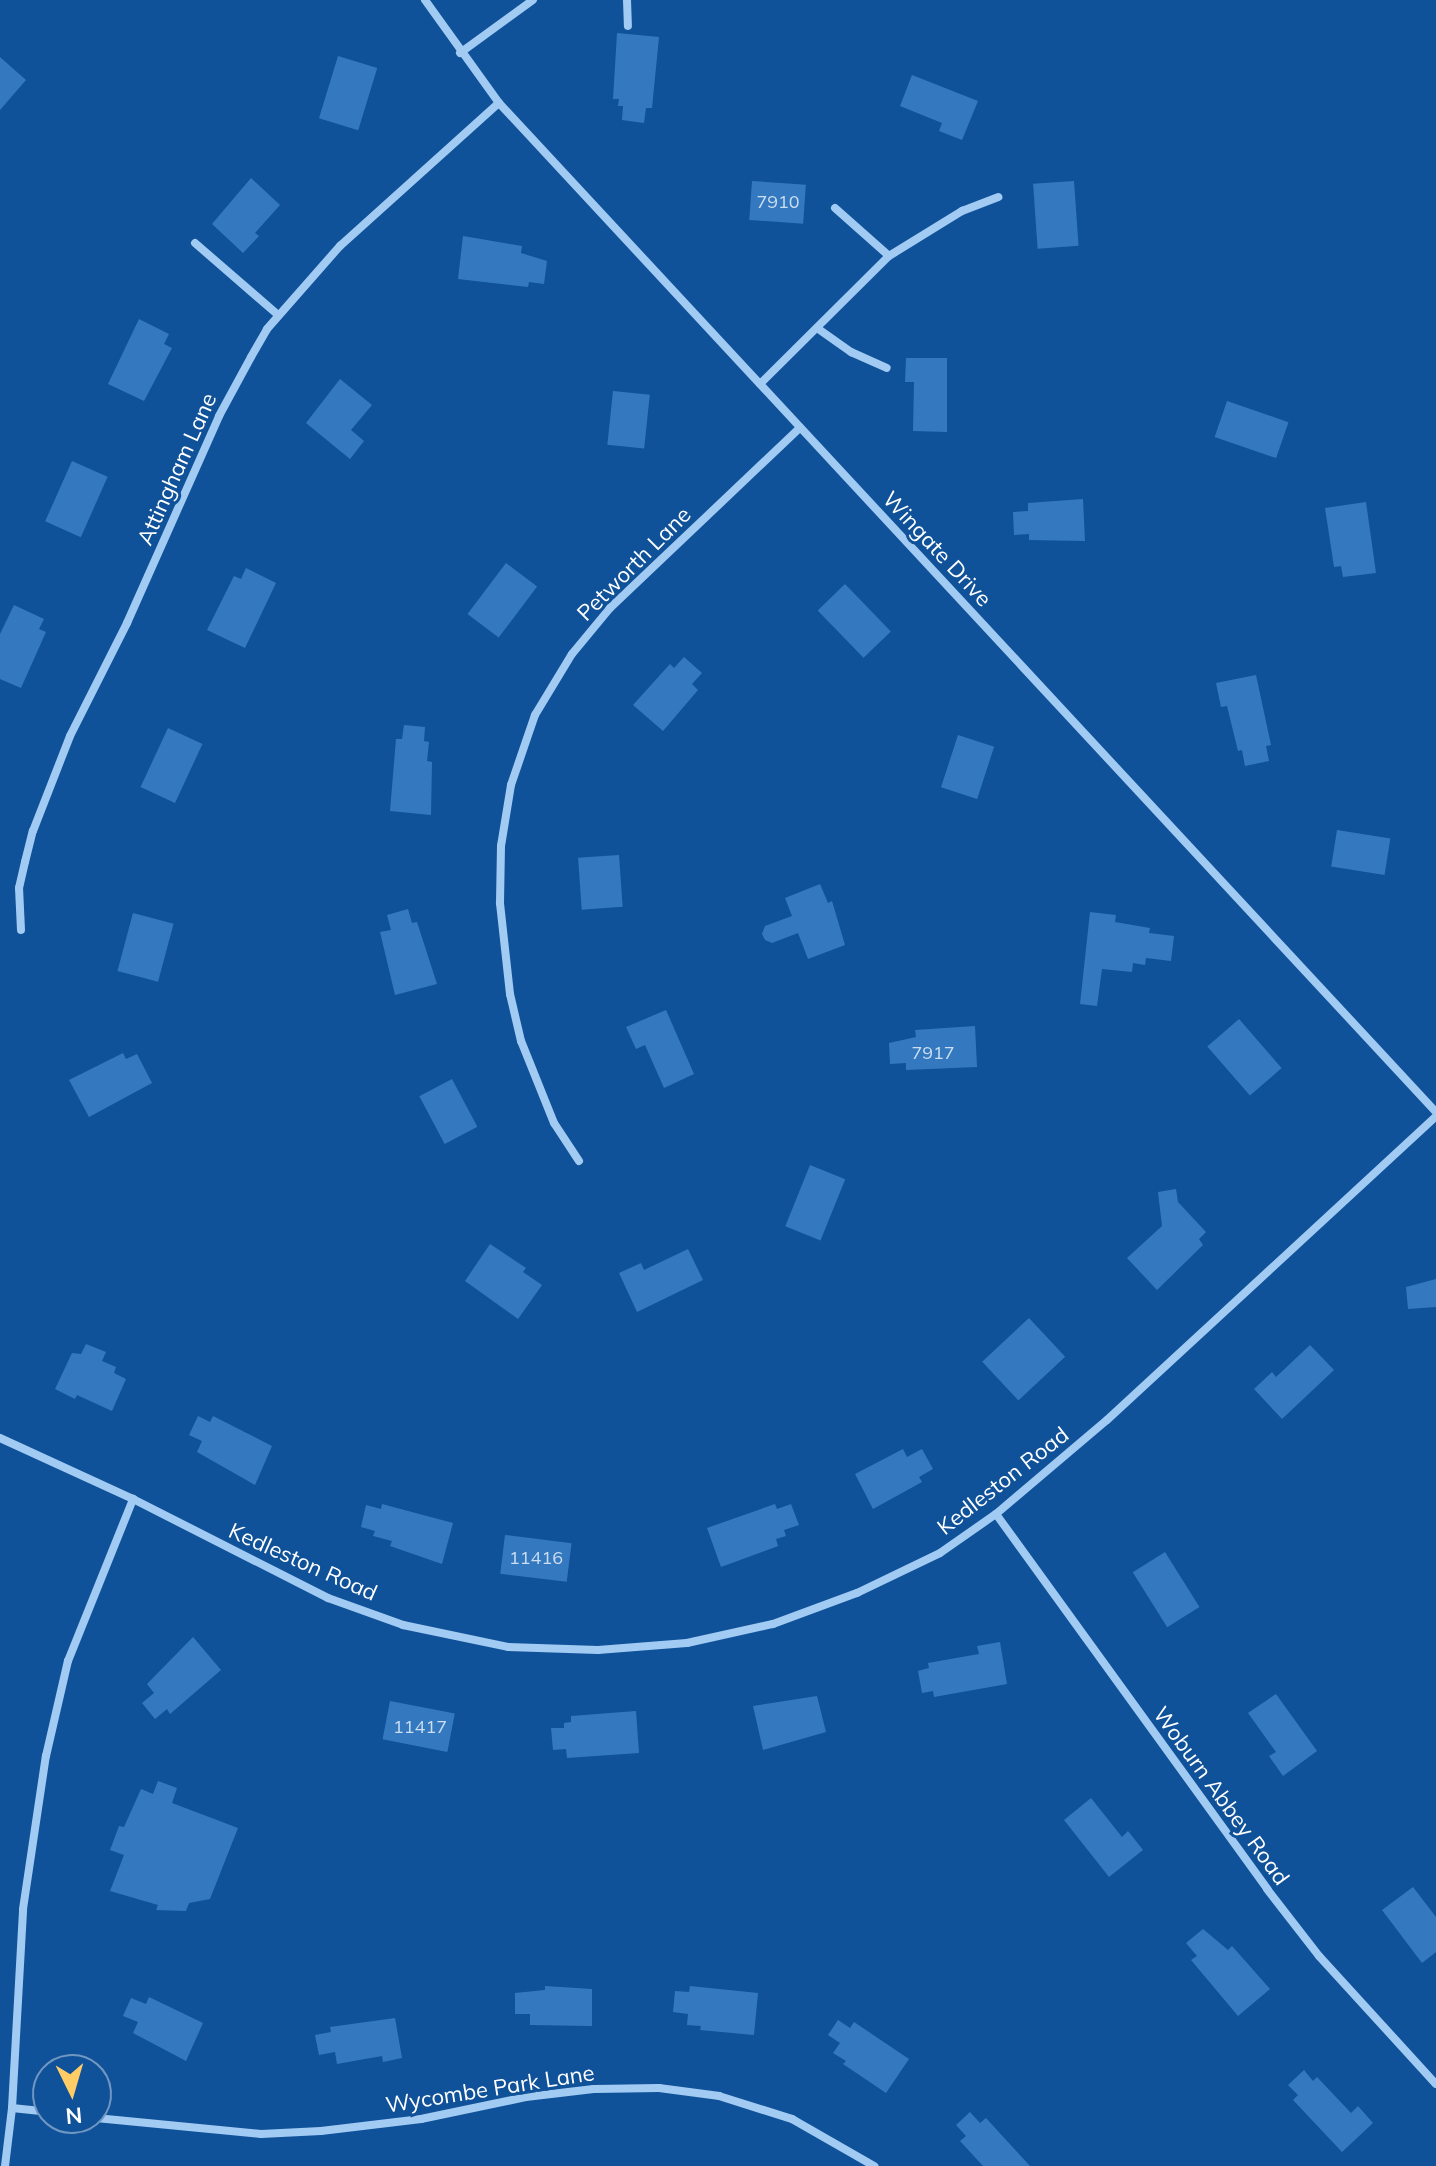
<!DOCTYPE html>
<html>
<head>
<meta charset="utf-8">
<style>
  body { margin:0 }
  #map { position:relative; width:1436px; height:2166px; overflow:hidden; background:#105299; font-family:Mulish,sans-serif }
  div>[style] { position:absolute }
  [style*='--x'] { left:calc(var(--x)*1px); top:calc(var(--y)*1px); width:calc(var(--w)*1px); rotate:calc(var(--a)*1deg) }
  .building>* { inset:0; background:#3479c0; transform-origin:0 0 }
  .minor>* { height:8px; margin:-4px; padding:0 4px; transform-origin:4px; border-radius:4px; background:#a2cbf4 }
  span { translate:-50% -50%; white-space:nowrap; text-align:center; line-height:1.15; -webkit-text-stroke:6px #105299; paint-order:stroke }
  .number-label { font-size:18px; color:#ccdeef }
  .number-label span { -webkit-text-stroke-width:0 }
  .street-label { font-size:22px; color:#fff }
  .north { position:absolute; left:32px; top:2054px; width:80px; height:80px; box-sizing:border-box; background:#105299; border:2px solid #7097c2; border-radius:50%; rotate:175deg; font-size:22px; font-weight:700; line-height:32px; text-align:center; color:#fff }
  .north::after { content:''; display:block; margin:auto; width:28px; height:36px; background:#ffcc65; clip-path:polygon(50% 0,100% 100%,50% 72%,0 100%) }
</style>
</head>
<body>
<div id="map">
  <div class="building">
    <div style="clip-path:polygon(617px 33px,659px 37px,652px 108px,646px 108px,644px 123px,622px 120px,623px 106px,618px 106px,619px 99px,613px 99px)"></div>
    <div style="left:338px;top:56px;width:41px;height:65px;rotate:17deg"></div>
    <div style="clip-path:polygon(0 57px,26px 80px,0 110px)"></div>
    <div style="clip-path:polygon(912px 75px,978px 101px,962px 140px,939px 131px,942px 123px,900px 106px)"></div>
    <div style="clip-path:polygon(251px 178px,280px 205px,255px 233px,259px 236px,243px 253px,212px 224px)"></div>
    <div style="left:752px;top:181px;width:54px;height:39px;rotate:4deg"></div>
    <div style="left:1074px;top:181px;width:65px;height:41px;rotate:86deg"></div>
    <div style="clip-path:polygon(463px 236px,522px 246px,521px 253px,547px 261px,544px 284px,529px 282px,528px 287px,458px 279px)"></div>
    <div style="clip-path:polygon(139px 319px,169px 334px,164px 344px,172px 348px,144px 401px,108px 384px)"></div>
    <div style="clip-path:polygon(906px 358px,947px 358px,947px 432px,913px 431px,914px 382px,905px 382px)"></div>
    <div style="clip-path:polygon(340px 379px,372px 405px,351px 430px,364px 441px,350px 459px,306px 423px)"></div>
    <div style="left:613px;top:391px;width:37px;height:54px;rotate:6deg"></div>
    <div style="left:1227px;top:401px;width:65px;height:38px;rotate:19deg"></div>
    <div style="left:72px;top:461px;width:39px;height:66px;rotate:24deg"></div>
    <div style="clip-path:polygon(1083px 499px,1085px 541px,1029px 540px,1029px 534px,1014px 535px,1013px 512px,1028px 511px,1028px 503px)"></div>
    <div style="clip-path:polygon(1366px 502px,1376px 573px,1343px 577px,1341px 566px,1334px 567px,1325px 508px)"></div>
    <div style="left:506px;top:563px;width:39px;height:64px;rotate:37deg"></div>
    <div style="clip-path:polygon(246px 568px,276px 583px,245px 648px,207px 630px,234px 576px,241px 579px)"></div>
    <div style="left:845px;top:584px;width:66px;height:38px;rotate:46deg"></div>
    <div style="clip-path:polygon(14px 605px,44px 619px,39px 629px,46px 632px,21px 688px,0 679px,0 634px)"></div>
    <div style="clip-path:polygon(684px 657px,702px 673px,692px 684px,698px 690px,663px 731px,633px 705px,670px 664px,674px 668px)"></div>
    <div style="clip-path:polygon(1256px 675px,1271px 745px,1266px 746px,1269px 761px,1245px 766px,1242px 750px,1238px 751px,1227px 706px,1221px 707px,1216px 683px)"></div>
    <div style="clip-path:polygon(404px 725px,425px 727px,424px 741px,429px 742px,427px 761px,432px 762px,431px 815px,390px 811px,396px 739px,402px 739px)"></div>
    <div style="left:168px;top:728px;width:38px;height:65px;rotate:25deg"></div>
    <div style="left:958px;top:735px;width:38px;height:55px;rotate:18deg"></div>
    <div style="left:1337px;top:830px;width:54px;height:37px;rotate:9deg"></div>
    <div style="left:619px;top:855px;width:52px;height:41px;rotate:86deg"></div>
    <div style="clip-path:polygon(820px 884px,828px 903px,832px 901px,845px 945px,808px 959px,798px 933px,772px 943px,765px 940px,762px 934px,765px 926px,792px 916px,785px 898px)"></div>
    <div style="clip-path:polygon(408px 909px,412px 923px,417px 922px,437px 984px,395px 995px,380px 932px,391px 930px,387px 915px)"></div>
    <div style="clip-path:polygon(1090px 912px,1116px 915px,1115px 922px,1150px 928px,1149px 933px,1174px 936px,1171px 961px,1146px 958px,1145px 965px,1133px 963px,1132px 972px,1102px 969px,1097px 1006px,1080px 1004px)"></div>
    <div style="left:133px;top:913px;width:42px;height:60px;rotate:15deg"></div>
    <div style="clip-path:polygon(666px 1010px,694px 1074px,664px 1088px,645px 1045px,636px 1049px,626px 1027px)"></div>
    <div style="left:1239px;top:1019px;width:65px;height:42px;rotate:49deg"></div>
    <div style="clip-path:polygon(975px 1026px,977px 1067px,906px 1070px,906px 1063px,890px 1064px,889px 1043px,916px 1037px,915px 1030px)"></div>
    <div style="clip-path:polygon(123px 1053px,126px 1059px,137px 1054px,152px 1083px,89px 1117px,69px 1080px)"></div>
    <div style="left:452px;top:1079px;width:54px;height:37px;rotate:62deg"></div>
    <div style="left:810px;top:1165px;width:38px;height:66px;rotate:22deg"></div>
    <div style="clip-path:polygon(1176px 1189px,1178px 1202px,1206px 1232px,1199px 1239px,1203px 1245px,1157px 1290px,1127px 1258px,1162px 1226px,1158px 1192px)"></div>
    <div style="clip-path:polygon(490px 1244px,526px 1268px,523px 1272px,542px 1285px,518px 1319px,465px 1281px)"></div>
    <div style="clip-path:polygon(688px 1249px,703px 1280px,637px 1312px,619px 1273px,641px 1263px,644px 1270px)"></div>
    <div style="clip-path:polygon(1436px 1279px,1436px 1307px,1408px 1309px,1406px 1287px)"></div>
    <div style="left:1029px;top:1318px;width:53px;height:64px;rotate:47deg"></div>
    <div style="clip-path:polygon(86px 1344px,106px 1352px,102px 1361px,116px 1367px,114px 1373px,126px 1379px,112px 1411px,77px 1395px,75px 1399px,55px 1389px,72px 1353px,81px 1354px)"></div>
    <div style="clip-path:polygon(1310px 1345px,1334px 1370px,1282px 1419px,1254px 1389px,1272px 1372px,1276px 1377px)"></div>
    <div style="clip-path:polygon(198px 1416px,210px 1422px,213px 1416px,272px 1446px,255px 1485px,197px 1452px,202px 1441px,189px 1435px)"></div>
    <div style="clip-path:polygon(903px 1449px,907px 1457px,922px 1449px,933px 1469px,919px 1477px,922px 1482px,873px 1509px,855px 1474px)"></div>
    <div style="clip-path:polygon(382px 1504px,453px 1523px,442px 1564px,390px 1546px,392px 1541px,373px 1536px,375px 1531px,361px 1527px,366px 1505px,381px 1509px)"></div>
    <div style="clip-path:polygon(775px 1504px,777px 1509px,791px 1504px,799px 1525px,784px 1530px,786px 1536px,776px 1539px,778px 1546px,721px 1567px,707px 1528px)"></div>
    <div style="left:505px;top:1535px;width:67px;height:39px;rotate:7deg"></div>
    <div style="left:1165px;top:1552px;width:65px;height:38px;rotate:58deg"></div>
    <div style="clip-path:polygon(193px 1637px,221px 1670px,170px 1714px,167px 1709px,155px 1719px,142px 1703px,154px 1693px,147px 1684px)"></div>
    <div style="clip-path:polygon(1000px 1642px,1007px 1684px,934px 1697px,933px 1691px,922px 1693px,918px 1671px,929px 1668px,928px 1663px,979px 1654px,977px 1646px)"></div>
    <div style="clip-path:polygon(1276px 1694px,1317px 1751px,1283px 1776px,1269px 1756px,1276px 1752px,1248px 1713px)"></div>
    <div style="clip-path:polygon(817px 1696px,826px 1732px,763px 1750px,753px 1706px)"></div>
    <div style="left:390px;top:1701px;width:66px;height:39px;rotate:11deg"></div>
    <div style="clip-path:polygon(636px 1711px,639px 1753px,567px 1758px,566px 1749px,553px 1750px,551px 1728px,564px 1728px,564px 1723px,571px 1722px,571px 1716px)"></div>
    <div style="clip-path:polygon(158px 1781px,177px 1788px,172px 1803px,238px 1828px,210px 1899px,189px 1903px,186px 1911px,156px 1910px,158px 1905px,110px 1891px,124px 1855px,110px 1850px,119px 1826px,124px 1827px,141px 1789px,153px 1794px)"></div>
    <div style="clip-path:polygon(1091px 1798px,1122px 1837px,1128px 1831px,1143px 1850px,1109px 1877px,1064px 1820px)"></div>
    <div style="clip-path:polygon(1413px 1887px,1436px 1917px,1436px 1952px,1422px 1963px,1382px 1910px)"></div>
    <div style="clip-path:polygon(1203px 1929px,1228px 1950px,1232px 1946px,1270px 1989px,1238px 2016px,1191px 1960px,1197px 1956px,1186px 1943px)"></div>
    <div style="clip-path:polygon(545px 1986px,592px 1989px,592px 2026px,530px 2025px,530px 2014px,515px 2014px,515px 1993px,545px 1990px)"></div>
    <div style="clip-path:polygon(690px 1986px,758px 1993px,754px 2035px,700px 2030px,701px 2026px,687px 2025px,688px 2014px,673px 2012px,675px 1991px,689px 1992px)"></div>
    <div style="clip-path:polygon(149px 1997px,203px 2023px,186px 2061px,133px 2033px,138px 2022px,123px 2016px,131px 1998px,146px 2004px)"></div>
    <div style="clip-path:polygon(395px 2018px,402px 2058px,383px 2062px,382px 2056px,337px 2064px,335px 2052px,319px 2055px,315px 2035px,331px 2032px,330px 2027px)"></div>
    <div style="clip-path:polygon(838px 2020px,850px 2028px,854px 2022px,909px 2059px,886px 2093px,843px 2064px,846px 2061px,833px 2053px,840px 2043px,828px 2035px)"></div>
    <div style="clip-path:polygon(1304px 2070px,1313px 2081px,1317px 2077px,1351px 2113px,1358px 2106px,1373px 2123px,1342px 2152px,1293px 2100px,1298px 2095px,1288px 2085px)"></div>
    <div style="clip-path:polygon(970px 2112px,980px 2123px,986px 2118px,1030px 2166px,983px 2166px,960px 2141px,966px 2136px,956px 2125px)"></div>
  </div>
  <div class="minor">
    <div style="--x:425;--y:0;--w:127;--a:54.3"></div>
    <div style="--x:499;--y:103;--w:1377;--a:47.12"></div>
    <div style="--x:627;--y:0;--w:26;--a:88"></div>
    <div style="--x:460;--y:53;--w:90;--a:-36"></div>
    <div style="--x:835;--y:208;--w:72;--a:41.6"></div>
    <div style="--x:195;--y:243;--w:110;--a:40.9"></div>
    <div style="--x:817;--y:328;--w:42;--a:35.2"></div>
    <div style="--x:851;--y:352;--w:39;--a:24"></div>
    <div style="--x:760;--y:384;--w:182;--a:-44.8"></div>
    <div style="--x:889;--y:256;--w:86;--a:-31.7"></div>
    <div style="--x:962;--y:211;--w:39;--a:-21"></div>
    <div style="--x:21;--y:930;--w:42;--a:-92.7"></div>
    <div style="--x:19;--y:888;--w:27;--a:-77"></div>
    <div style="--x:25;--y:862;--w:32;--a:-76"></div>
    <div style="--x:33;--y:831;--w:102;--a:-68.7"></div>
    <div style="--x:70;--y:736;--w:127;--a:-63.2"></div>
    <div style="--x:127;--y:623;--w:227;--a:-66"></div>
    <div style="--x:219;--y:416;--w:67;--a:-61.5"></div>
    <div style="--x:251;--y:357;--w:32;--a:-60"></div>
    <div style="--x:267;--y:329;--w:111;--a:-48.7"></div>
    <div style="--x:340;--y:246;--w:214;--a:-42"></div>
    <div style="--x:579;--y:1161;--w:45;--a:-123.3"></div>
    <div style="--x:554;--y:1123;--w:88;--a:-111.9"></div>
    <div style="--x:521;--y:1041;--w:48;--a:-103.2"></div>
    <div style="--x:510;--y:994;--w:92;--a:-96.3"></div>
    <div style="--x:500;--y:903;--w:57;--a:-89"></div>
    <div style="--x:501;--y:846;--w:62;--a:-80.7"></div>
    <div style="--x:511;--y:785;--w:74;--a:-71.1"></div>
    <div style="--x:535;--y:715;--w:71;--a:-58.8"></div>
    <div style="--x:572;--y:654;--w:60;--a:-50.4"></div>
    <div style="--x:610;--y:608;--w:262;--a:-43.5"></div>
    <div style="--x:0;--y:1438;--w:146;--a:24.6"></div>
    <div style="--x:133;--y:1499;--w:219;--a:26.9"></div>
    <div style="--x:328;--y:1598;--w:80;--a:19.8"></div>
    <div style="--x:403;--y:1625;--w:107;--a:11.8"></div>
    <div style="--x:508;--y:1647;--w:90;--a:1.9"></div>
    <div style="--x:598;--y:1650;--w:89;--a:-4.5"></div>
    <div style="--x:687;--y:1643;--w:88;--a:-12.5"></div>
    <div style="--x:773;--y:1624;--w:90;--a:-20.3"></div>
    <div style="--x:857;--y:1593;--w:92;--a:-25.7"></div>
    <div style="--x:940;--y:1553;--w:68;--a:-34.9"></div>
    <div style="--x:996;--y:1514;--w:145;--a:-40.3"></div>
    <div style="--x:1107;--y:1420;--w:448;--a:-42.7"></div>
    <div style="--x:996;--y:1514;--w:463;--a:54.1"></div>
    <div style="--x:1267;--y:1889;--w:85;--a:52.2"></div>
    <div style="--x:1319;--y:1956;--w:173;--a:47.6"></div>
    <div style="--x:12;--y:2108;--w:36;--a:6"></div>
    <div style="--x:96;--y:2118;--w:166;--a:5.5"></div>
    <div style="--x:261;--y:2134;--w:60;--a:-2.9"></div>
    <div style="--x:321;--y:2131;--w:101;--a:-6.8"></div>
    <div style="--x:421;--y:2119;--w:107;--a:-11.8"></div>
    <div style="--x:526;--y:2097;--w:68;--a:-6.7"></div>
    <div style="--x:594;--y:2089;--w:65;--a:-0.9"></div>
    <div style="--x:659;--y:2088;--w:61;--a:7.6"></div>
    <div style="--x:719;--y:2096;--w:77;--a:17.5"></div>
    <div style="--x:792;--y:2119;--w:95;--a:29.8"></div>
    <div style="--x:5;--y:2166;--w:58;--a:-83.1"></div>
    <div style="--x:12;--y:2108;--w:199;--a:-86.8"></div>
    <div style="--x:23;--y:1909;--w:155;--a:-81.5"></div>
    <div style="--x:46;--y:1756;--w:98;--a:-77"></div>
    <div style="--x:68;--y:1661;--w:175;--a:-68.1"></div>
  </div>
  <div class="number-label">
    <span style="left:778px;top:202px">7910</span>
    <span style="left:933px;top:1053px">7917</span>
    <span style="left:536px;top:1558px">11416</span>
    <span style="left:420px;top:1727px">11417</span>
  </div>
  <div class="street-label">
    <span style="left:177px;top:469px;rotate:-66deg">Attingham Lane</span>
    <span style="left:937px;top:549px;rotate:47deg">Wingate Drive</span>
    <span style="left:634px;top:564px;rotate:-45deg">Petworth Lane</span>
    <span style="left:1003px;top:1481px;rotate:-38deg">Kedleston Road</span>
    <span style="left:303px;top:1562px;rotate:24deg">Kedleston Road</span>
    <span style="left:1221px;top:1796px;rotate:54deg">Woburn Abbey Road</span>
    <span style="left:490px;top:2089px;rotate:-9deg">Wycombe Park Lane</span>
  </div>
  <div class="north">N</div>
</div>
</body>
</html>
